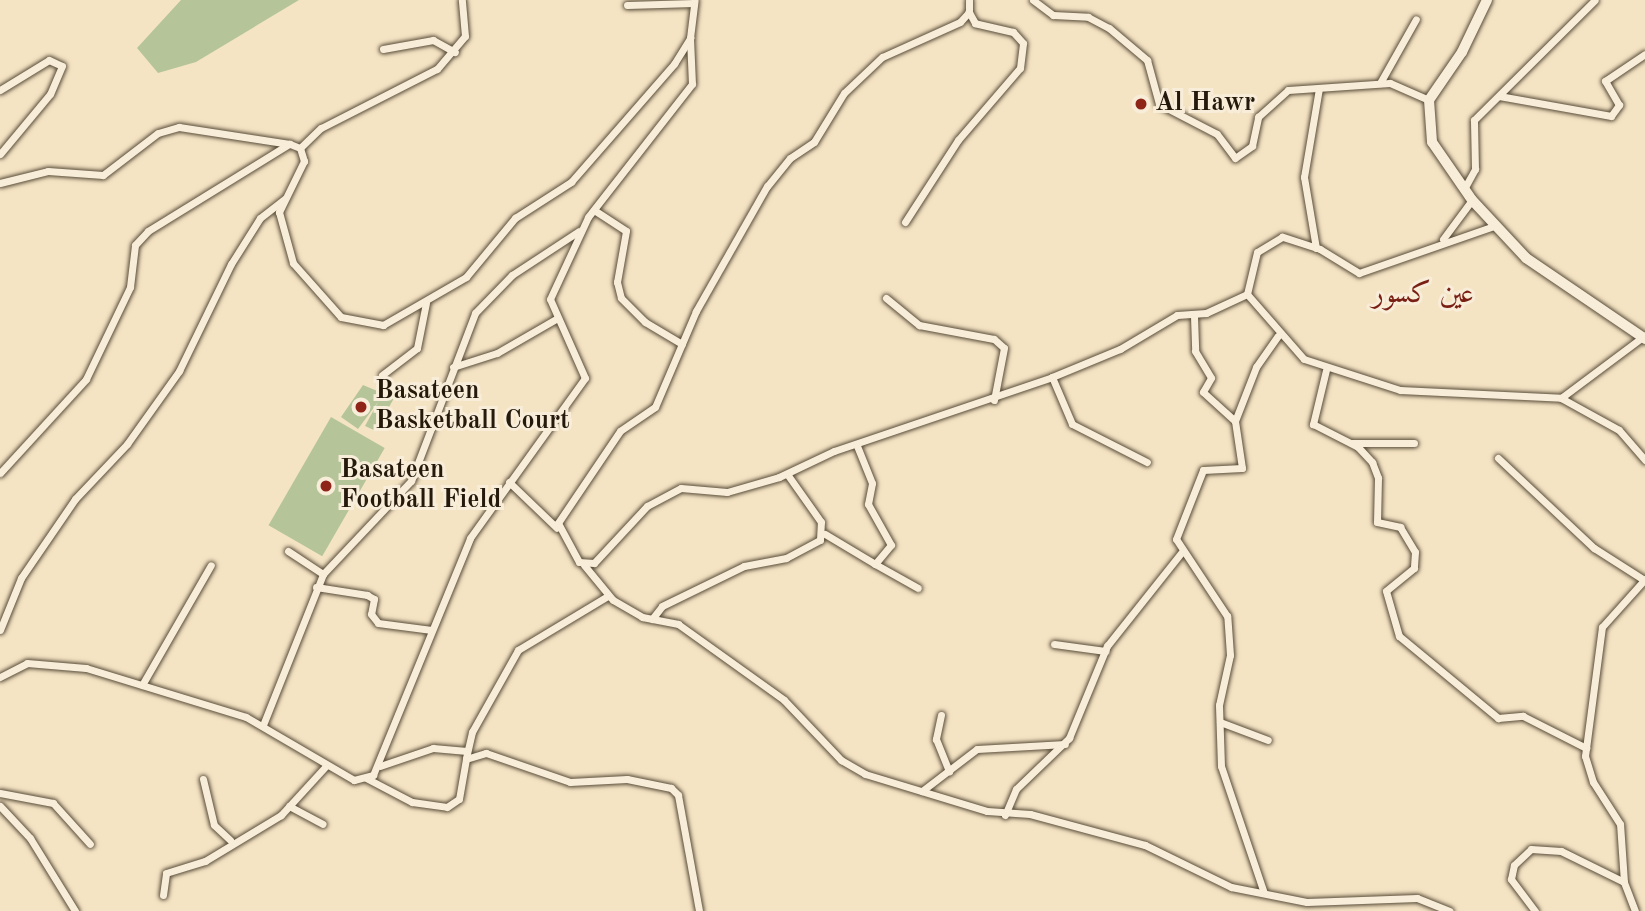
<!DOCTYPE html>
<html>
<head>
<meta charset="utf-8">
<style>
  body { margin:0 }
  #map { position:relative; width:1645px; height:911px; overflow:hidden; background:#f5e4c4; font-family:"Old Standard TT",Amiri,serif }
  div>[style] { position:absolute }
  [style*='--x'] { left:calc(var(--x)*1px); top:calc(var(--y)*1px); width:calc(var(--w)*1px); rotate:calc(var(--a)*1deg) }
  .green>* { inset:0; background:#b5c599; transform-origin:0 0 }
  .roads { filter:drop-shadow(0 0 2px #584c39) drop-shadow(0 0 2px #584c39) }
  .street>* { height:7px; margin:-3.5px; padding:0 3.5px; transform-origin:3.5px; border-radius:3.5px; background:#f8edd9 }
  .secondary>* { height:10px; margin:-5px; padding:0 5px; transform-origin:5px; border-radius:5px; background:#f8edd9 }
  .dots>* { width:19px; height:19px; translate:-50% -50%; box-sizing:border-box; border:4px solid #f8edd9; border-radius:50% }
  span { translate:-50% -50%; white-space:nowrap; text-align:center; line-height:1.15; -webkit-text-stroke:6px #f8edd9; paint-order:stroke }
  .poi-label { font-size:26px; color:#24190b; font-weight:700 }
  .left { translate:0 -50%; text-align:left }
  .quarter-label { font-size:30px; color:#7a1f14 }
</style>
</head>
<body>
<div id="map">
  <div class="green">
    <div style="clip-path:polygon(181px 0,299px 0,196px 62px,158px 73px,137px 48px)"></div>
    <div style="clip-path:polygon(363px 385px,394px 398px,376px 431px,365px 426px,378px 402px,358px 429px,341px 417px)"></div>
    <div style="left:331px;top:417px;width:62px;height:125px;rotate:30deg"></div>
  </div>
  <div class="roads">
    <div class="street">
      <div style="--x:969;--y:0;--w:12;--a:90"></div>
      <div style="--x:969;--y:12;--w:13;--a:132"></div>
      <div style="--x:960;--y:22;--w:85;--a:155.8"></div>
      <div style="--x:882;--y:57;--w:52;--a:136.5"></div>
      <div style="--x:844;--y:93;--w:57;--a:121.5"></div>
      <div style="--x:814;--y:142;--w:29;--a:146"></div>
      <div style="--x:790;--y:158;--w:36;--a:129"></div>
      <div style="--x:767;--y:186;--w:144;--a:119.6"></div>
      <div style="--x:696;--y:311;--w:104;--a:113.1"></div>
      <div style="--x:655;--y:407;--w:42;--a:145.6"></div>
      <div style="--x:620;--y:431;--w:111;--a:124"></div>
      <div style="--x:558;--y:523;--w:44;--a:61.7"></div>
      <div style="--x:579;--y:562;--w:15;--a:4"></div>
      <div style="--x:594;--y:563;--w:78;--a:-47.1"></div>
      <div style="--x:647;--y:506;--w:38;--a:-28"></div>
      <div style="--x:681;--y:488;--w:46;--a:5"></div>
      <div style="--x:727;--y:492;--w:54;--a:-16.1"></div>
      <div style="--x:779;--y:477;--w:61;--a:-25.3"></div>
      <div style="--x:834;--y:451;--w:230;--a:-18.7"></div>
      <div style="--x:1052;--y:377;--w:74;--a:-22.4"></div>
      <div style="--x:1120;--y:349;--w:66;--a:-30.8"></div>
      <div style="--x:1177;--y:315;--w:29;--a:-4"></div>
      <div style="--x:1206;--y:313;--w:45;--a:-24.9"></div>
      <div style="--x:1033;--y:0;--w:25;--a:37"></div>
      <div style="--x:1053;--y:15;--w:35;--a:3"></div>
      <div style="--x:1088;--y:17;--w:24;--a:28"></div>
      <div style="--x:1109;--y:28;--w:50;--a:40.1"></div>
      <div style="--x:1147;--y:60;--w:46;--a:74.7"></div>
      <div style="--x:1159;--y:104;--w:65;--a:27.3"></div>
      <div style="--x:1217;--y:134;--w:30;--a:53"></div>
      <div style="--x:1235;--y:158;--w:21;--a:-35"></div>
      <div style="--x:1252;--y:146;--w:30;--a:-78"></div>
      <div style="--x:1258;--y:117;--w:40;--a:-42"></div>
      <div style="--x:1288;--y:90;--w:102;--a:-3.9"></div>
      <div style="--x:1390;--y:83;--w:43;--a:23.6"></div>
      <div style="--x:627;--y:5;--w:67;--a:-1.7"></div>
      <div style="--x:383;--y:49;--w:51;--a:-10.2"></div>
      <div style="--x:433;--y:40;--w:25;--a:29"></div>
      <div style="--x:1380;--y:83;--w:73;--a:-60.6"></div>
      <div style="--x:0;--y:90;--w:57;--a:-31.5"></div>
      <div style="--x:49;--y:60;--w:14;--a:25"></div>
      <div style="--x:62;--y:66;--w:30;--a:113"></div>
      <div style="--x:50;--y:94;--w:78;--a:129.8"></div>
      <div style="--x:1499;--y:96;--w:114;--a:10.1"></div>
      <div style="--x:1611;--y:116;--w:14;--a:-54"></div>
      <div style="--x:1619;--y:105;--w:28;--a:-120"></div>
      <div style="--x:1605;--y:81;--w:48;--a:-34"></div>
      <div style="--x:300;--y:148;--w:29;--a:-44"></div>
      <div style="--x:321;--y:128;--w:130;--a:-27"></div>
      <div style="--x:437;--y:69;--w:43;--a:-49.7"></div>
      <div style="--x:465;--y:36;--w:36;--a:-95"></div>
      <div style="--x:0;--y:183;--w:49;--a:-14"></div>
      <div style="--x:48;--y:171;--w:55;--a:4.2"></div>
      <div style="--x:103;--y:175;--w:69;--a:-37.4"></div>
      <div style="--x:158;--y:133;--w:22;--a:-16"></div>
      <div style="--x:179;--y:127;--w:112;--a:8.7"></div>
      <div style="--x:290;--y:144;--w:11;--a:22"></div>
      <div style="--x:300;--y:148;--w:14;--a:73"></div>
      <div style="--x:304;--y:161;--w:57;--a:116.1"></div>
      <div style="--x:279;--y:212;--w:53;--a:74.6"></div>
      <div style="--x:293;--y:263;--w:72;--a:48.4"></div>
      <div style="--x:341;--y:317;--w:43;--a:10.8"></div>
      <div style="--x:383;--y:325;--w:96;--a:-30"></div>
      <div style="--x:466;--y:277;--w:77;--a:-50.3"></div>
      <div style="--x:515;--y:218;--w:67;--a:-32.7"></div>
      <div style="--x:571;--y:182;--w:157;--a:-48.9"></div>
      <div style="--x:674;--y:64;--w:31;--a:-58"></div>
      <div style="--x:690;--y:38;--w:38;--a:-83"></div>
      <div style="--x:1464;--y:189;--w:23;--a:-61"></div>
      <div style="--x:1475;--y:169;--w:49;--a:-91.2"></div>
      <div style="--x:1474;--y:120;--w:170;--a:-44.8"></div>
      <div style="--x:594;--y:210;--w:38;--a:33"></div>
      <div style="--x:626;--y:231;--w:52;--a:100"></div>
      <div style="--x:617;--y:282;--w:16;--a:76"></div>
      <div style="--x:621;--y:298;--w:34;--a:45"></div>
      <div style="--x:645;--y:322;--w:43;--a:30.7"></div>
      <div style="--x:905;--y:222;--w:98;--a:-57.1"></div>
      <div style="--x:958;--y:140;--w:95;--a:-49.3"></div>
      <div style="--x:1020;--y:68;--w:25;--a:-83"></div>
      <div style="--x:1023;--y:43;--w:15;--a:-132"></div>
      <div style="--x:1013;--y:32;--w:39;--a:-167"></div>
      <div style="--x:975;--y:23;--w:13;--a:-119"></div>
      <div style="--x:1494;--y:226;--w:143;--a:160.8"></div>
      <div style="--x:1359;--y:273;--w:46;--a:-148.4"></div>
      <div style="--x:1320;--y:249;--w:40;--a:-162"></div>
      <div style="--x:1282;--y:237;--w:29;--a:149"></div>
      <div style="--x:1257;--y:252;--w:43;--a:103.4"></div>
      <div style="--x:1247;--y:294;--w:86;--a:48.8"></div>
      <div style="--x:1304;--y:359;--w:101;--a:17.9"></div>
      <div style="--x:1400;--y:390;--w:161;--a:2.8"></div>
      <div style="--x:1561;--y:398;--w:104;--a:-36.8"></div>
      <div style="--x:1443;--y:239;--w:49;--a:-53.4"></div>
      <div style="--x:1316;--y:248;--w:72;--a:-99.6"></div>
      <div style="--x:1304;--y:177;--w:90;--a:-80.4"></div>
      <div style="--x:886;--y:298;--w:43;--a:39.3"></div>
      <div style="--x:919;--y:325;--w:76;--a:10.6"></div>
      <div style="--x:994;--y:339;--w:13;--a:42"></div>
      <div style="--x:1004;--y:348;--w:53;--a:100.9"></div>
      <div style="--x:1194;--y:316;--w:35;--a:88"></div>
      <div style="--x:1195;--y:351;--w:31;--a:59"></div>
      <div style="--x:1211;--y:378;--w:16;--a:120"></div>
      <div style="--x:1203;--y:392;--w:43;--a:42.2"></div>
      <div style="--x:453;--y:367;--w:46;--a:-17.7"></div>
      <div style="--x:497;--y:353;--w:68;--a:-30"></div>
      <div style="--x:1326;--y:370;--w:56;--a:103.5"></div>
      <div style="--x:1313;--y:424;--w:51;--a:27.1"></div>
      <div style="--x:1358;--y:447;--w:21;--a:47"></div>
      <div style="--x:1372;--y:462;--w:17;--a:69"></div>
      <div style="--x:1378;--y:478;--w:44;--a:91.3"></div>
      <div style="--x:1377;--y:522;--w:24;--a:12"></div>
      <div style="--x:1400;--y:527;--w:29;--a:59"></div>
      <div style="--x:1415;--y:552;--w:16;--a:94"></div>
      <div style="--x:1414;--y:568;--w:36;--a:141"></div>
      <div style="--x:1386;--y:591;--w:47;--a:73.9"></div>
      <div style="--x:1399;--y:636;--w:129;--a:39.6"></div>
      <div style="--x:1498;--y:718;--w:25;--a:-5"></div>
      <div style="--x:1523;--y:716;--w:71;--a:26.9"></div>
      <div style="--x:382;--y:375;--w:44;--a:-37.6"></div>
      <div style="--x:417;--y:348;--w:46;--a:-78.7"></div>
      <div style="--x:1052;--y:377;--w:51;--a:66.9"></div>
      <div style="--x:1072;--y:424;--w:84;--a:26.9"></div>
      <div style="--x:1561;--y:398;--w:66;--a:28.9"></div>
      <div style="--x:1619;--y:430;--w:40;--a:49"></div>
      <div style="--x:1352;--y:443;--w:62;--a:0"></div>
      <div style="--x:1498;--y:458;--w:132;--a:43.2"></div>
      <div style="--x:1594;--y:548;--w:59;--a:32.6"></div>
      <div style="--x:0;--y:473;--w:127;--a:-47.5"></div>
      <div style="--x:86;--y:379;--w:102;--a:-64.4"></div>
      <div style="--x:130;--y:287;--w:42;--a:-83.2"></div>
      <div style="--x:135;--y:245;--w:19;--a:-47"></div>
      <div style="--x:148;--y:231;--w:166;--a:-31.7"></div>
      <div style="--x:509;--y:482;--w:66;--a:43.8"></div>
      <div style="--x:825;--y:534;--w:58;--a:31"></div>
      <div style="--x:875;--y:564;--w:25;--a:-50"></div>
      <div style="--x:891;--y:545;--w:47;--a:-119.3"></div>
      <div style="--x:868;--y:504;--w:21;--a:-79"></div>
      <div style="--x:872;--y:483;--w:40;--a:-112"></div>
      <div style="--x:288;--y:551;--w:42;--a:33.3"></div>
      <div style="--x:875;--y:564;--w:49;--a:29.2"></div>
      <div style="--x:584;--y:565;--w:45;--a:50.4"></div>
      <div style="--x:613;--y:600;--w:34;--a:30"></div>
      <div style="--x:642;--y:617;--w:37;--a:11"></div>
      <div style="--x:678;--y:624;--w:130;--a:35.6"></div>
      <div style="--x:784;--y:700;--w:83;--a:46.5"></div>
      <div style="--x:841;--y:760;--w:28;--a:30"></div>
      <div style="--x:865;--y:774;--w:127;--a:16.9"></div>
      <div style="--x:987;--y:811;--w:43;--a:4"></div>
      <div style="--x:1030;--y:814;--w:119;--a:15.1"></div>
      <div style="--x:1145;--y:845;--w:96;--a:26"></div>
      <div style="--x:1231;--y:887;--w:77;--a:11.2"></div>
      <div style="--x:1307;--y:902;--w:110;--a:-2.1"></div>
      <div style="--x:1417;--y:898;--w:35;--a:22"></div>
      <div style="--x:316;--y:587;--w:52;--a:8.9"></div>
      <div style="--x:367;--y:595;--w:8;--a:30"></div>
      <div style="--x:374;--y:599;--w:15;--a:101"></div>
      <div style="--x:371;--y:614;--w:11;--a:52"></div>
      <div style="--x:378;--y:623;--w:54;--a:7.4"></div>
      <div style="--x:652;--y:619;--w:16;--a:-52"></div>
      <div style="--x:662;--y:606;--w:91;--a:-26"></div>
      <div style="--x:744;--y:566;--w:43;--a:-10.8"></div>
      <div style="--x:786;--y:558;--w:38;--a:-28"></div>
      <div style="--x:820;--y:540;--w:18;--a:-87"></div>
      <div style="--x:821;--y:522;--w:59;--a:-125.3"></div>
      <div style="--x:0;--y:630;--w:56;--a:-68"></div>
      <div style="--x:21;--y:578;--w:96;--a:-55.6"></div>
      <div style="--x:75;--y:499;--w:76;--a:-46.6"></div>
      <div style="--x:127;--y:444;--w:90;--a:-54.5"></div>
      <div style="--x:179;--y:371;--w:119;--a:-64.1"></div>
      <div style="--x:231;--y:264;--w:54;--a:-57.8"></div>
      <div style="--x:260;--y:218;--w:31;--a:-38"></div>
      <div style="--x:1054;--y:644;--w:52;--a:7.7"></div>
      <div style="--x:0;--y:677;--w:30;--a:-27"></div>
      <div style="--x:27;--y:663;--w:59;--a:4.8"></div>
      <div style="--x:86;--y:668;--w:167;--a:17"></div>
      <div style="--x:246;--y:717;--w:125;--a:30.3"></div>
      <div style="--x:354;--y:780;--w:20;--a:-15"></div>
      <div style="--x:373;--y:775;--w:256;--a:-67.7"></div>
      <div style="--x:470;--y:538;--w:197;--a:-54.3"></div>
      <div style="--x:585;--y:378;--w:86;--a:-113.9"></div>
      <div style="--x:550;--y:299;--w:90;--a:-65.1"></div>
      <div style="--x:588;--y:217;--w:169;--a:-52"></div>
      <div style="--x:692;--y:84;--w:46;--a:-92.5"></div>
      <div style="--x:142;--y:685;--w:138;--a:-60.1"></div>
      <div style="--x:941;--y:715;--w:25;--a:102"></div>
      <div style="--x:936;--y:739;--w:35;--a:68"></div>
      <div style="--x:1220;--y:722;--w:51;--a:20.6"></div>
      <div style="--x:263;--y:725;--w:162;--a:-68.3"></div>
      <div style="--x:323;--y:574;--w:128;--a:-46.6"></div>
      <div style="--x:411;--y:481;--w:180;--a:-69.1"></div>
      <div style="--x:475;--y:313;--w:53;--a:-45.8"></div>
      <div style="--x:512;--y:275;--w:80;--a:-33.3"></div>
      <div style="--x:466;--y:758;--w:27;--a:-77"></div>
      <div style="--x:472;--y:732;--w:94;--a:-60.7"></div>
      <div style="--x:518;--y:650;--w:105;--a:-31"></div>
      <div style="--x:380;--y:766;--w:56;--a:-18.8"></div>
      <div style="--x:433;--y:748;--w:34;--a:5"></div>
      <div style="--x:366;--y:778;--w:52;--a:27.6"></div>
      <div style="--x:412;--y:802;--w:35;--a:8"></div>
      <div style="--x:447;--y:807;--w:14;--a:-34"></div>
      <div style="--x:459;--y:799;--w:41;--a:-80.1"></div>
      <div style="--x:466;--y:759;--w:21;--a:-17"></div>
      <div style="--x:486;--y:753;--w:89;--a:19"></div>
      <div style="--x:570;--y:782;--w:57;--a:-3"></div>
      <div style="--x:627;--y:779;--w:45;--a:11.6"></div>
      <div style="--x:671;--y:788;--w:10;--a:45"></div>
      <div style="--x:678;--y:795;--w:118;--a:79.7"></div>
      <div style="--x:203;--y:779;--w:47;--a:76.6"></div>
      <div style="--x:214;--y:825;--w:22;--a:43"></div>
      <div style="--x:922;--y:791;--w:69;--a:-37.4"></div>
      <div style="--x:977;--y:749;--w:88;--a:-3.3"></div>
      <div style="--x:0;--y:793;--w:54;--a:10.7"></div>
      <div style="--x:53;--y:803;--w:55;--a:47.9"></div>
      <div style="--x:0;--y:806;--w:44;--a:46.8"></div>
      <div style="--x:30;--y:838;--w:86;--a:58.3"></div>
      <div style="--x:289;--y:806;--w:38;--a:28"></div>
      <div style="--x:1005;--y:815;--w:28;--a:-67"></div>
      <div style="--x:1016;--y:789;--w:74;--a:-43.9"></div>
      <div style="--x:1069;--y:738;--w:100;--a:-67.6"></div>
      <div style="--x:1107;--y:646;--w:119;--a:-51.5"></div>
      <div style="--x:1264;--y:893;--w:134;--a:-108.7"></div>
      <div style="--x:1221;--y:766;--w:61;--a:-91.9"></div>
      <div style="--x:1219;--y:705;--w:51;--a:-77.6"></div>
      <div style="--x:1230;--y:655;--w:39;--a:-94"></div>
      <div style="--x:1227;--y:616;--w:92;--a:-123.5"></div>
      <div style="--x:1176;--y:539;--w:74;--a:-68.6"></div>
      <div style="--x:1203;--y:470;--w:39;--a:-3"></div>
      <div style="--x:1242;--y:468;--w:48;--a:-98.5"></div>
      <div style="--x:1235;--y:421;--w:58;--a:-68.7"></div>
      <div style="--x:1256;--y:367;--w:38;--a:-55"></div>
      <div style="--x:163;--y:895;--w:22;--a:-82"></div>
      <div style="--x:166;--y:873;--w:41;--a:-17.1"></div>
      <div style="--x:205;--y:861;--w:89;--a:-31.2"></div>
      <div style="--x:281;--y:815;--w:65;--a:-47.5"></div>
      <div style="--x:1535;--y:911;--w:40;--a:-127"></div>
      <div style="--x:1511;--y:879;--w:14;--a:-78"></div>
      <div style="--x:1514;--y:865;--w:23;--a:-43"></div>
      <div style="--x:1531;--y:849;--w:30;--a:4"></div>
      <div style="--x:1561;--y:851;--w:70;--a:26.2"></div>
      <div style="--x:1635;--y:911;--w:31;--a:-111"></div>
      <div style="--x:1624;--y:882;--w:58;--a:-93.9"></div>
      <div style="--x:1620;--y:824;--w:50;--a:-122.7"></div>
      <div style="--x:1593;--y:782;--w:27;--a:-107"></div>
      <div style="--x:1585;--y:756;--w:130;--a:-82.5"></div>
      <div style="--x:1602;--y:627;--w:64;--a:-48.1"></div>
    </div>
    <div class="secondary">
      <div style="--x:1487;--y:0;--w:58;--a:115.7"></div>
      <div style="--x:1462;--y:52;--w:58;--a:124.5"></div>
      <div style="--x:1429;--y:100;--w:42;--a:85.9"></div>
      <div style="--x:1432;--y:142;--w:70;--a:55.4"></div>
      <div style="--x:1472;--y:200;--w:79;--a:47"></div>
      <div style="--x:1526;--y:258;--w:144;--a:34.2"></div>
    </div>
  </div>
  <div class="dots">
    <div style="left:1141px;top:104px;background:#8f2418"></div>
    <div style="left:361px;top:407px;background:#8f2418"></div>
    <div style="left:326px;top:486px;background:#8f2418"></div>
  </div>
  <div class="poi-label">
    <span class="left" style="left:1155px;top:104px">Al Hawr</span>
    <span class="left" style="left:375px;top:407px">Basateen<br>Basketball Court</span>
    <span class="left" style="left:340px;top:486px">Basateen<br>Football Field</span>
  </div>
  <div class="quarter-label">
    <span style="left:1423px;top:294px">عين كسور</span>
  </div>
</div>
</body>
</html>
